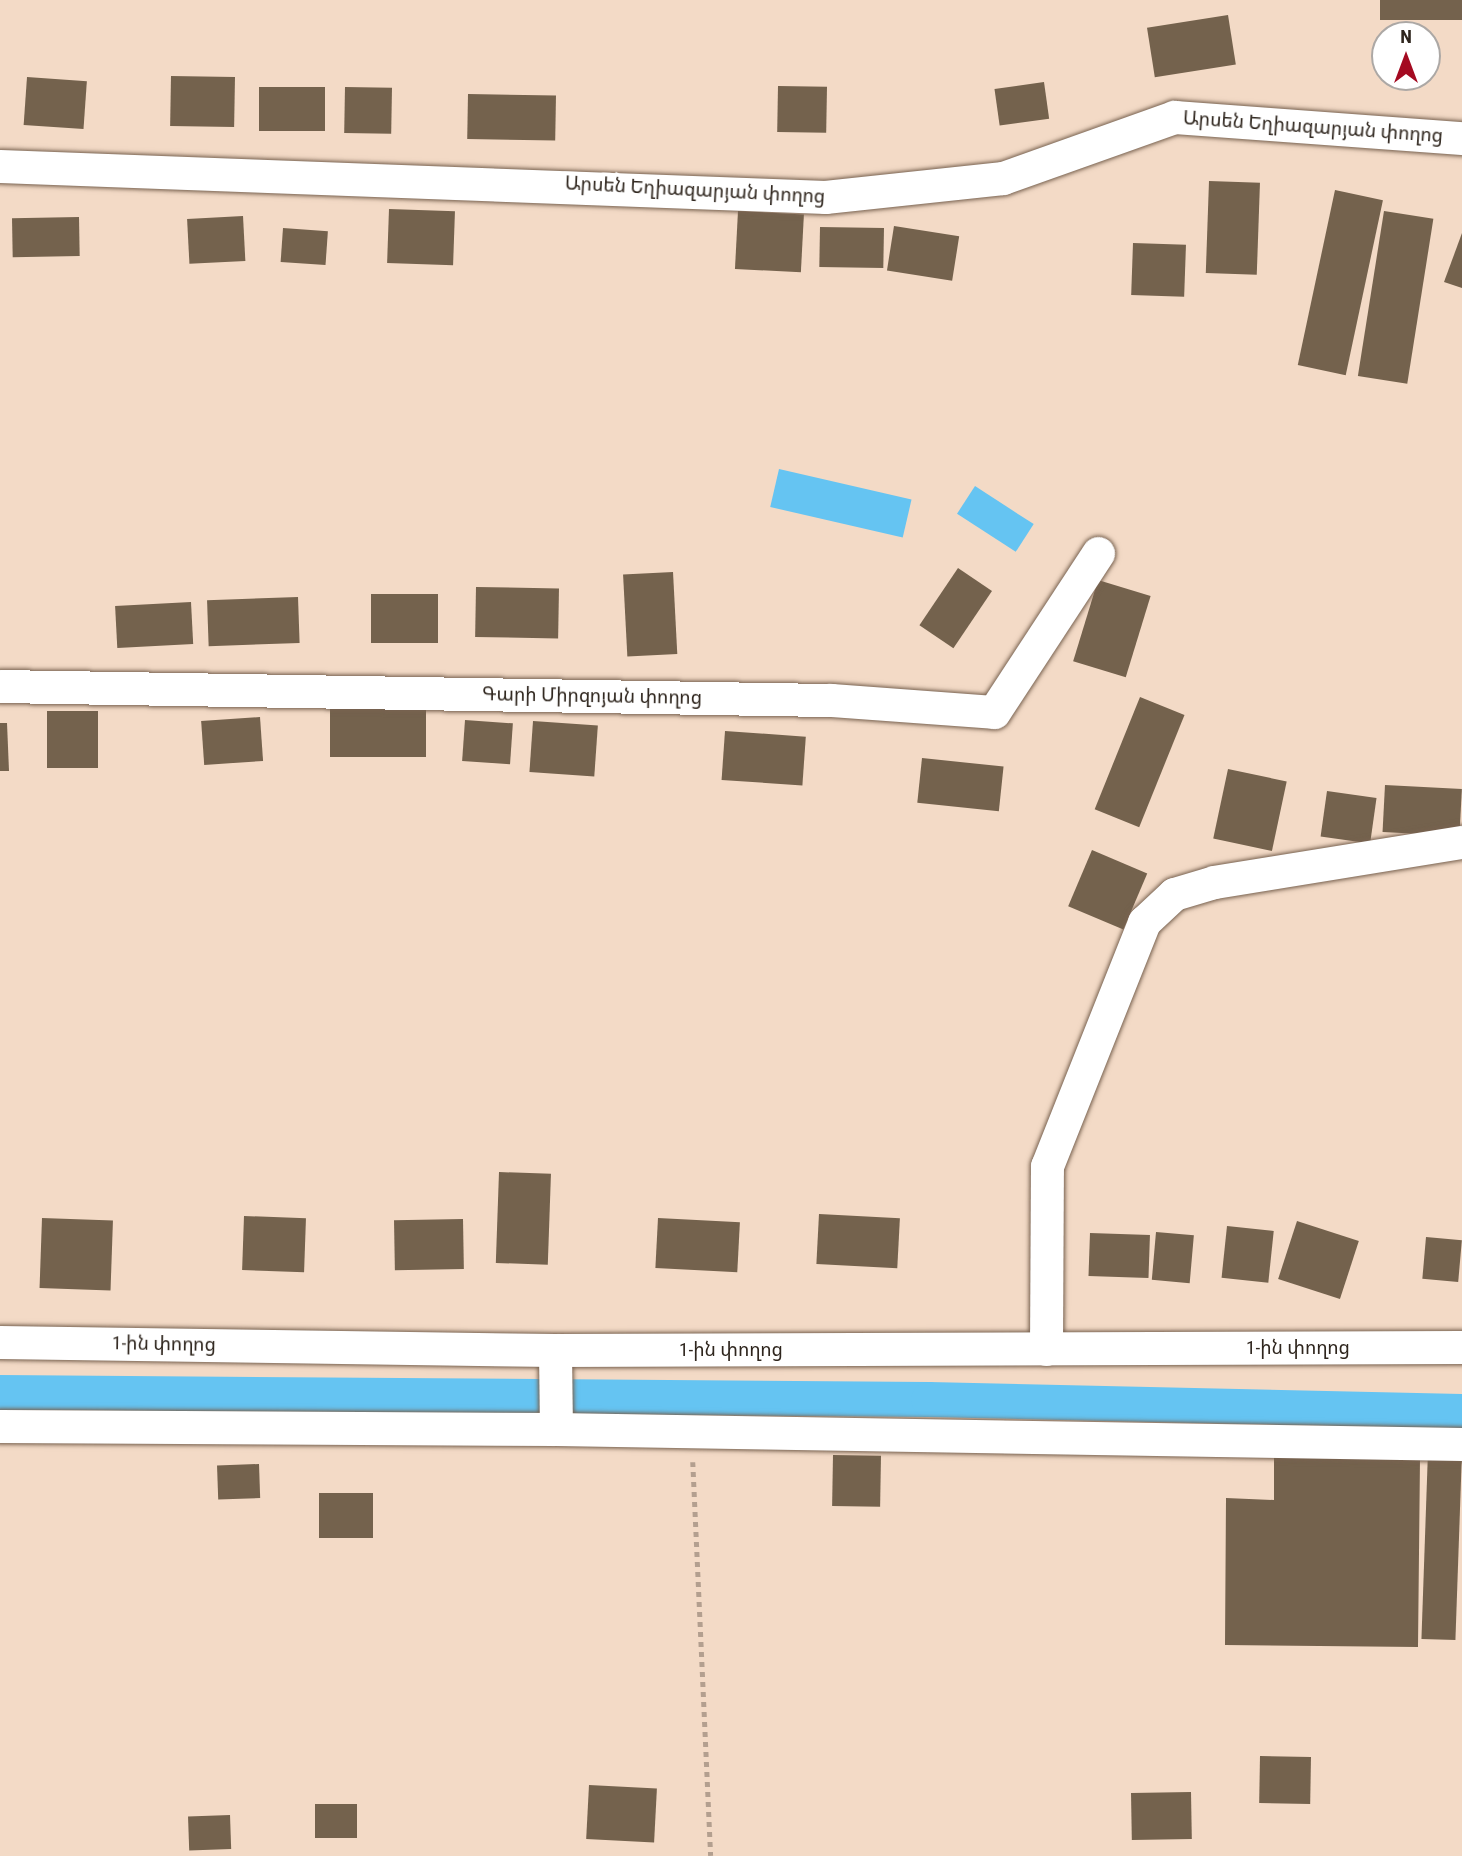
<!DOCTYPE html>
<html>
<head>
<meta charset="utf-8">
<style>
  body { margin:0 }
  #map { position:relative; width:1462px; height:1856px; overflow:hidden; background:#f3dac6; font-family:"Roboto Condensed","Noto Sans Armenian",sans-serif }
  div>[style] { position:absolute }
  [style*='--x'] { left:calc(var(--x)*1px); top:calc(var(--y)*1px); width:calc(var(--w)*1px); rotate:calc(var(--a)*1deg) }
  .water>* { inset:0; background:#65c4f2; transform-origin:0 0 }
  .canal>* { height:35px; margin:-17.5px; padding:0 17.5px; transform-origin:17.5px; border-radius:17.5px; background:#65c4f2 }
  .building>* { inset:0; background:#74624d; transform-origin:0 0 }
  .path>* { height:4.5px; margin-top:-2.25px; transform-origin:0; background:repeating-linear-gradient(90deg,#b39f8f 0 5px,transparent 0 10px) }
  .roads { filter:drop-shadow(0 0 2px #786250) drop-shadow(0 0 2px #786250) }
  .street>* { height:33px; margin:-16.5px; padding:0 16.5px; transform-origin:16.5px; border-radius:16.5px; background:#fff }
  span { translate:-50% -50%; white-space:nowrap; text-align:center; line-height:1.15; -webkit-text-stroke:7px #fff; paint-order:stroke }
  .street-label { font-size:19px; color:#2f261e }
  .north { position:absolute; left:1371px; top:21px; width:70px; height:70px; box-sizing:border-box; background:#fff; border:2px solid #aca8a5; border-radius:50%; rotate:0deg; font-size:19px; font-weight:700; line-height:28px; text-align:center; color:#2f261e }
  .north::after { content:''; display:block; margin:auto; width:24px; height:32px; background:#a40a21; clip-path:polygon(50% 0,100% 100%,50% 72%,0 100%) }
</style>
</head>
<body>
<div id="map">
  <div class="water">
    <div style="left:779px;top:469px;width:136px;height:39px;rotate:13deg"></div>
    <div style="left:975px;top:486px;width:70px;height:33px;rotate:33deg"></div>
  </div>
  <div class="canal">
    <div style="--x:0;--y:1392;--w:928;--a:0.43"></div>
    <div style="--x:928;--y:1399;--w:534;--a:1.29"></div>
  </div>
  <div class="building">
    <div style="left:1380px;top:0;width:82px;height:20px"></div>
    <div style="left:1228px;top:15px;width:50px;height:82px;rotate:81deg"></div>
    <div style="left:171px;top:76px;width:64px;height:50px;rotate:1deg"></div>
    <div style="left:27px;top:77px;width:60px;height:48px;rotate:4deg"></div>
    <div style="left:1044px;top:82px;width:37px;height:50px;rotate:82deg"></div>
    <div style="left:778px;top:86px;width:49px;height:46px;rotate:1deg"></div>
    <div style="left:259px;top:87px;width:66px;height:44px"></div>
    <div style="left:345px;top:87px;width:47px;height:46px;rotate:1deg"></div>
    <div style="left:468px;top:94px;width:88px;height:45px;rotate:1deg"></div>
    <div style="left:1209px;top:181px;width:51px;height:92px;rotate:2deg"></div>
    <div style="left:1335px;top:190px;width:49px;height:179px;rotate:12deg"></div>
    <div style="left:389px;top:209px;width:66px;height:54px;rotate:2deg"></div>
    <div style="left:738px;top:211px;width:66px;height:58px;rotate:3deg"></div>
    <div style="left:1384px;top:211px;width:50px;height:167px;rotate:9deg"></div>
    <div style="left:243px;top:216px;width:45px;height:56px;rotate:87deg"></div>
    <div style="left:79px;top:217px;width:39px;height:67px;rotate:89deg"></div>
    <div style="left:894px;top:226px;width:66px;height:45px;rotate:9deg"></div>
    <div style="left:820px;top:227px;width:64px;height:40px;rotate:1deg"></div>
    <div style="left:283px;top:228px;width:45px;height:34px;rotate:4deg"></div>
    <div style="clip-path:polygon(1462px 233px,1462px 288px,1444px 282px)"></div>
    <div style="left:1133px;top:243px;width:53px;height:52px;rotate:2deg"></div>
    <div style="left:958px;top:568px;width:41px;height:69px;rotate:34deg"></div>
    <div style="left:673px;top:572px;width:82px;height:50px;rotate:87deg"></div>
    <div style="left:1098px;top:580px;width:55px;height:85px;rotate:17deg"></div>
    <div style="left:476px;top:587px;width:83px;height:50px;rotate:1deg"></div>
    <div style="left:371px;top:594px;width:67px;height:49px"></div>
    <div style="left:298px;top:597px;width:46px;height:91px;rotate:88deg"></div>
    <div style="left:191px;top:602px;width:42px;height:76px;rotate:87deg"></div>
    <div style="left:1140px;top:697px;width:48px;height:121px;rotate:22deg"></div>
    <div style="left:330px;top:703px;width:96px;height:54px"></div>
    <div style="left:47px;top:711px;width:51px;height:57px"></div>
    <div style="left:260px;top:717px;width:44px;height:59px;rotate:86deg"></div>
    <div style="left:465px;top:720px;width:48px;height:41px;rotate:4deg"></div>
    <div style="left:533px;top:721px;width:65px;height:51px;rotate:4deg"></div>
    <div style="clip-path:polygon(0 723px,7px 723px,9px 771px,0 771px)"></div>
    <div style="left:725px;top:731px;width:81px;height:49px;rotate:4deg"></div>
    <div style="left:922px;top:758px;width:82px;height:45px;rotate:6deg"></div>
    <div style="left:1228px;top:769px;width:60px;height:71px;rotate:12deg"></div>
    <div style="left:1385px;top:785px;width:77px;height:47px;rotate:3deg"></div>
    <div style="left:1327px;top:791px;width:50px;height:46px;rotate:8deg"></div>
    <div style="left:1092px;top:850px;width:60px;height:61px;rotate:23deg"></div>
    <div style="left:499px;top:1172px;width:52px;height:91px;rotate:2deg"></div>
    <div style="left:819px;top:1214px;width:81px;height:50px;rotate:3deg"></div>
    <div style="left:244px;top:1216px;width:62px;height:54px;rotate:2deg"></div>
    <div style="left:42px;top:1218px;width:71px;height:70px;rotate:2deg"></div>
    <div style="left:658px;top:1218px;width:82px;height:50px;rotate:3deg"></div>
    <div style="left:463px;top:1219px;width:50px;height:69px;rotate:89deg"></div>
    <div style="left:1297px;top:1221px;width:65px;height:61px;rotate:18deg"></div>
    <div style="left:1227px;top:1226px;width:47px;height:52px;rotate:6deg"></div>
    <div style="left:1156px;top:1232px;width:38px;height:48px;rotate:5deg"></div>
    <div style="left:1090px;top:1233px;width:60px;height:43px;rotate:2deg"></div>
    <div style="left:1426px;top:1237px;width:36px;height:42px;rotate:5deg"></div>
    <div style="left:1428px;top:1451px;width:34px;height:188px;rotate:2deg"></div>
    <div style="left:833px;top:1455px;width:48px;height:51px;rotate:1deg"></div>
    <div style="clip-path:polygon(1274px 1457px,1420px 1459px,1418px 1647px,1225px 1645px,1226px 1498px,1274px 1500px)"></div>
    <div style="left:259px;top:1464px;width:34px;height:42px;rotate:88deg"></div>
    <div style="left:319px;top:1493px;width:54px;height:45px"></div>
    <div style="left:1260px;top:1756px;width:51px;height:47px;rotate:1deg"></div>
    <div style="left:589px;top:1785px;width:68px;height:54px;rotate:3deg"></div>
    <div style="left:1191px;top:1792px;width:47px;height:60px;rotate:89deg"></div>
    <div style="left:315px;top:1804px;width:42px;height:34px"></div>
    <div style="left:230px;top:1815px;width:34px;height:42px;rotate:88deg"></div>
  </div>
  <div class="path">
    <div style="--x:693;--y:1462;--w:394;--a:87.4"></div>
  </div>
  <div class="roads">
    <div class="street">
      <div style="--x:0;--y:166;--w:826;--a:2.15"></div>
      <div style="--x:825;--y:197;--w:179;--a:-6.1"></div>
      <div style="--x:1003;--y:178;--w:182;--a:-19.6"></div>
      <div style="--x:1174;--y:117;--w:289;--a:4.2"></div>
      <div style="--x:0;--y:686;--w:831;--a:0.97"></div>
      <div style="--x:831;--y:700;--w:163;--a:4.2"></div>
      <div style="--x:994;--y:712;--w:190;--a:-56.8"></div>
      <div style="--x:0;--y:1342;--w:555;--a:0.83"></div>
      <div style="--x:555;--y:1350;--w:907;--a:-0.19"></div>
      <div style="--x:1046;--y:1349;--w:183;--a:-89.7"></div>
      <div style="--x:1047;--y:1166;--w:263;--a:-68.3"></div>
      <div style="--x:1144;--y:922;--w:41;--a:-43"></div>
      <div style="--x:1174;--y:894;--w:42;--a:-16.7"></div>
      <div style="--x:1214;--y:882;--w:251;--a:-9.2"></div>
      <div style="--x:555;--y:1350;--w:79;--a:89.3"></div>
      <div style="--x:0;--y:1426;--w:556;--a:0.31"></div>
      <div style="--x:556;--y:1429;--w:906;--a:0.95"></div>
    </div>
  </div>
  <div class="street-label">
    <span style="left:1313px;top:127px;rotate:4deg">Արսեն Եղիազարյան փողոց</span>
    <span style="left:695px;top:190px;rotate:3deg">Արսեն Եղիազարյան փողոց</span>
    <span style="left:592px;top:696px;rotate:1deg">Գարի Միրզոյան փողոց</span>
    <span style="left:164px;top:1344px;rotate:1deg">1-ին փողոց</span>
    <span style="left:1298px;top:1348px">1-ին փողոց</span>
    <span style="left:731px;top:1350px">1-ին փողոց</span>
  </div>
  <div class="north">N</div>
</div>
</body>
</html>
